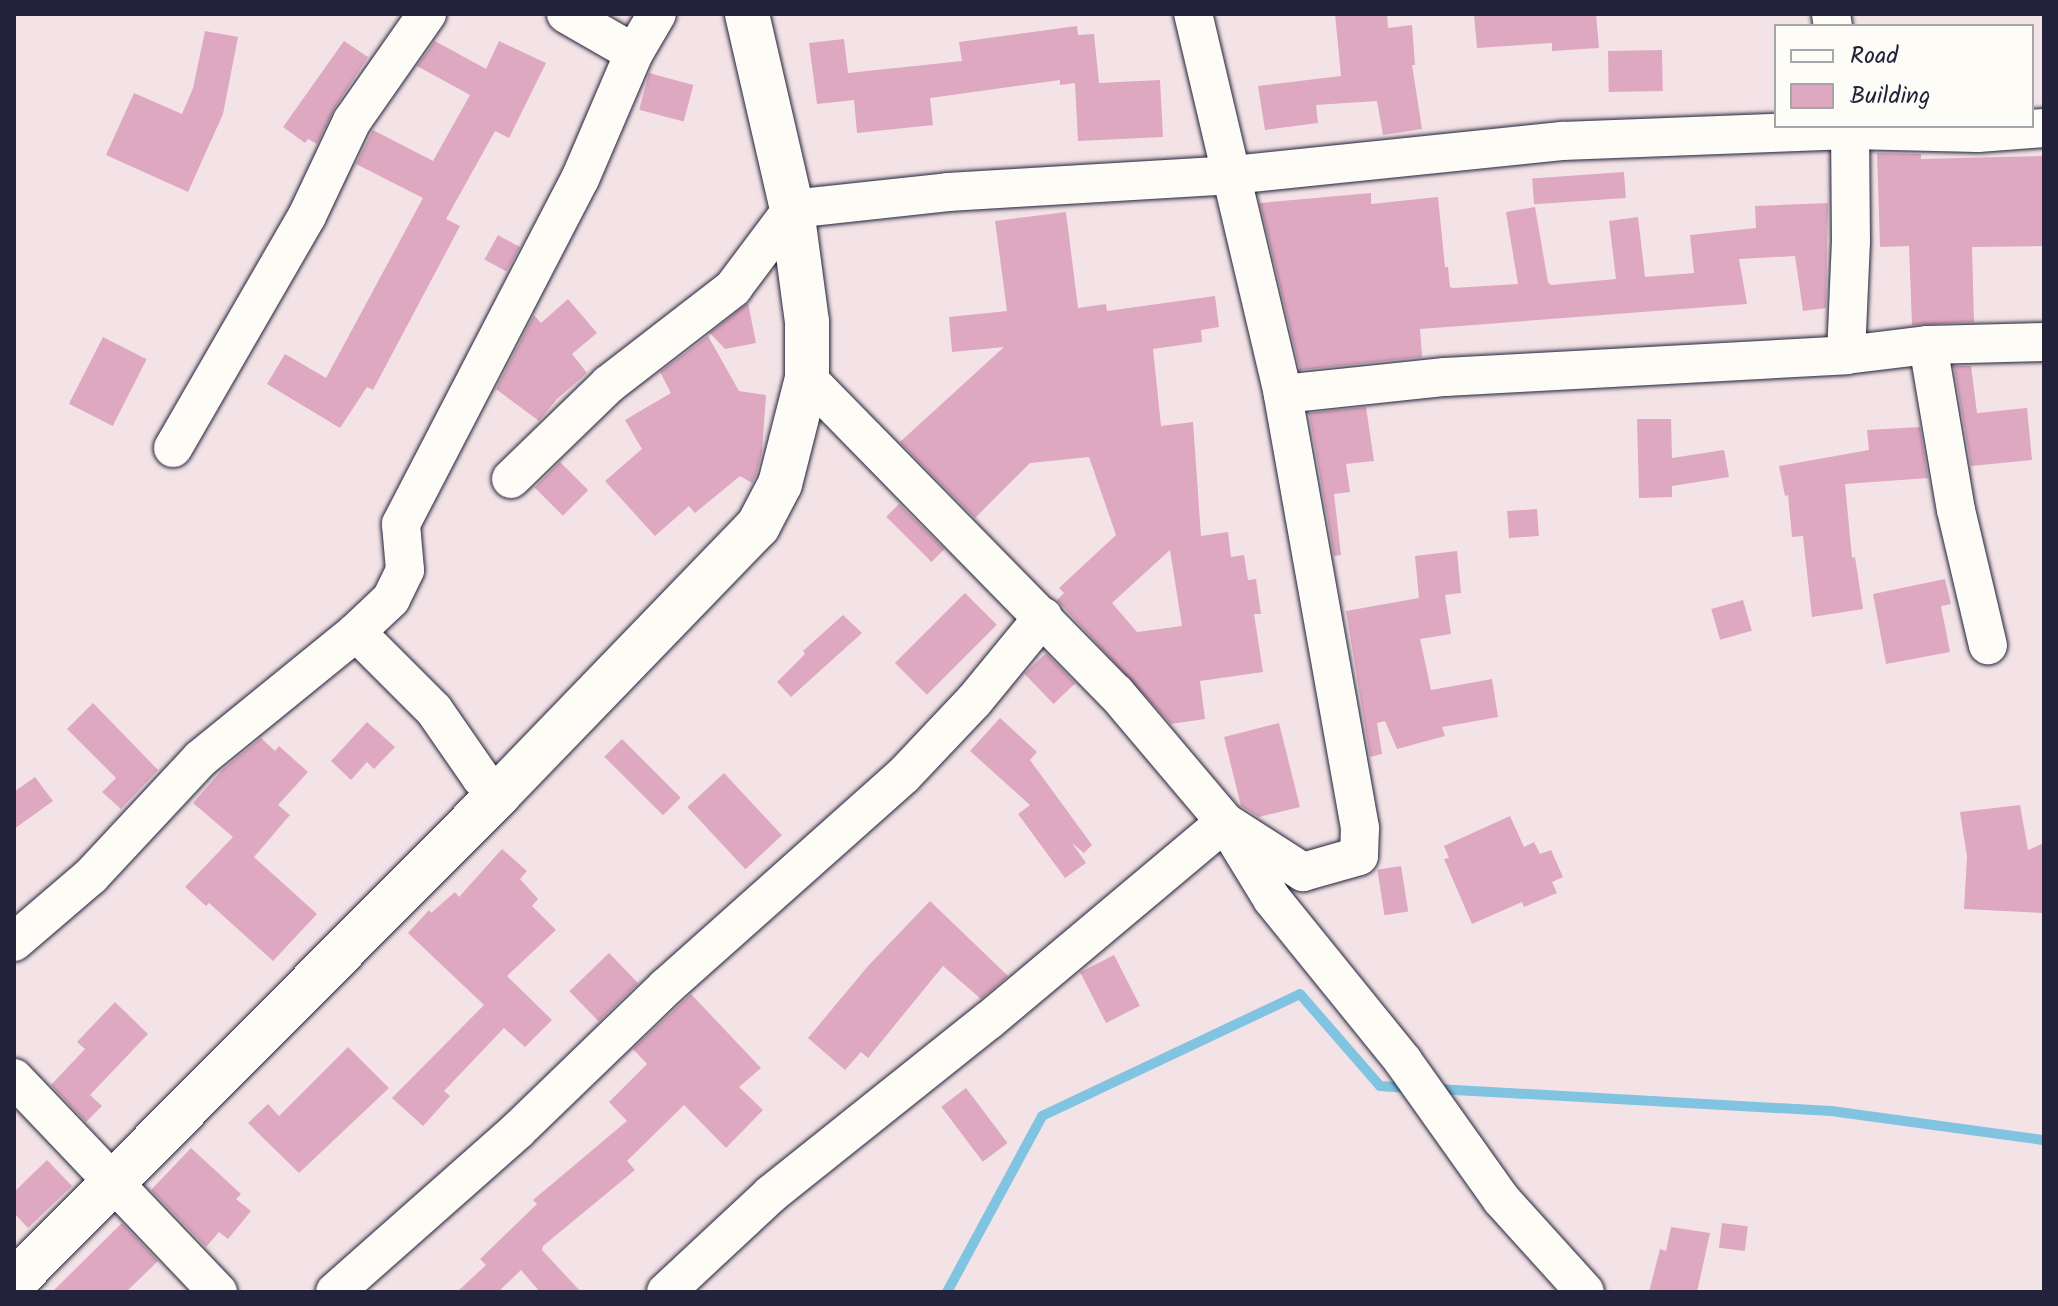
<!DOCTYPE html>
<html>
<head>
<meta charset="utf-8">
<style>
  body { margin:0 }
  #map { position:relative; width:2058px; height:1306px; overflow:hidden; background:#f4e3e6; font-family:Kalam,sans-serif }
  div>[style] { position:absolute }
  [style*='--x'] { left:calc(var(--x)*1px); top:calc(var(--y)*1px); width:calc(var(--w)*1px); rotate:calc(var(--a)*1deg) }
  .stream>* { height:10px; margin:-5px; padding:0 5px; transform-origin:5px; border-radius:5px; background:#80c4e1 }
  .building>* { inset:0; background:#dea8c0; transform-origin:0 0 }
  .roads { filter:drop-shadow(0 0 2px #22223b) drop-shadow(0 0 2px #22223b) }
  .street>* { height:38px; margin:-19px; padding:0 19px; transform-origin:19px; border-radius:19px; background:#fdfcf7 }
  .secondary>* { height:44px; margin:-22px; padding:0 22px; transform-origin:22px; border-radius:22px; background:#fdfcf7 }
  span { translate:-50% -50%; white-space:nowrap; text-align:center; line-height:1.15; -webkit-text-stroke:6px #fdfcf7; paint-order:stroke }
  .frame { position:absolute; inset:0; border:16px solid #22223b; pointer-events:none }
  .legend { position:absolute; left:1774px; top:24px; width:260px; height:104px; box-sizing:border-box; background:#fdfcf7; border:2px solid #a5a5ac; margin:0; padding:10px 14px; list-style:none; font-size:24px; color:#22223b }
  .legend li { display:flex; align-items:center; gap:16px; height:40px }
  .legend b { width:40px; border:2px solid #a5a5ac }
</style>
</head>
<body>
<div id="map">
  <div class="stream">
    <div style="--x:1437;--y:1089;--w:395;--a:3.2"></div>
    <div style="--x:1831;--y:1111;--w:215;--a:7.8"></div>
    <div style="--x:947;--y:1292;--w:200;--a:-61.6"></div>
    <div style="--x:1042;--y:1116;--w:285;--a:-25.3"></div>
    <div style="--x:1300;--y:994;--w:122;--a:49"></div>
    <div style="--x:1380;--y:1086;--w:29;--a:4"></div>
  </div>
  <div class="building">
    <div style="clip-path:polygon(1335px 14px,1387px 14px,1388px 28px,1412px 25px,1415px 65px,1412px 65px,1422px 129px,1383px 135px,1377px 101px,1316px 105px,1318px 123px,1265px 130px,1258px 86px,1341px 76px)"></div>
    <div style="clip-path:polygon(1474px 14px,1596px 14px,1599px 48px,1552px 51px,1552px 43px,1477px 48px)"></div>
    <div style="clip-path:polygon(1077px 26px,1078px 35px,1094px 34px,1099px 83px,1160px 80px,1163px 137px,1078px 141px,1075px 83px,1060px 85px,1060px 80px,930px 98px,933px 125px,857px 133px,854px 100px,817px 104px,809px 43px,844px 39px,848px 73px,962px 61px,959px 42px)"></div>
    <div style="clip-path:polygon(205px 31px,238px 37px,223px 114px,188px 192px,106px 155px,134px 93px,182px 114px,193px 88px)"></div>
    <div style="clip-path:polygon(344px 41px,368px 57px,334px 109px,317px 144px,308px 139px,305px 143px,283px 127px)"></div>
    <div style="clip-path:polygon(435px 41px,486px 69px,499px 41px,546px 63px,509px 138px,495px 131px,446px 219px,460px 226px,373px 390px,367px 387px,340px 428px,267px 384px,285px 354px,326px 378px,423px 198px,356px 164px,373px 130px,433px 161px,470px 95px,417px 66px)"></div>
    <div style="left:1662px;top:50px;width:41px;height:54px;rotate:89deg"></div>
    <div style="left:649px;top:73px;width:46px;height:38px;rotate:15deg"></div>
    <div style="clip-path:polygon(1877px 153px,1921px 154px,1921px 159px,2044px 156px,2044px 246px,1972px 247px,1974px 322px,1912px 325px,1909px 246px,1880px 247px)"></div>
    <div style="left:1624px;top:172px;width:26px;height:92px;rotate:86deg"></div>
    <div style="clip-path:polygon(1371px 193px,1371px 204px,1438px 197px,1445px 267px,1448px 267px,1450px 287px,1453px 288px,1518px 284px,1506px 212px,1535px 207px,1548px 282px,1551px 285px,1616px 279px,1609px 221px,1638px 217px,1645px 277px,1694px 273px,1690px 235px,1756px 228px,1755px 206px,1828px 203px,1826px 308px,1803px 311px,1795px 256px,1739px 259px,1747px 304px,1420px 329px,1422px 357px,1300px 370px,1260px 203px)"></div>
    <div style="clip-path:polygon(evenodd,1066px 212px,1078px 308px,1106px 304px,1107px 311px,1215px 296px,1219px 327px,1201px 330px,1202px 342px,1153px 349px,1161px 426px,1193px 422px,1201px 536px,1228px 532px,1231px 557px,1244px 555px,1248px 580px,1256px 579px,1261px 614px,1254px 614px,1263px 672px,1200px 681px,1205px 719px,1171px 724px,1057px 600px,1064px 593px,1059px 588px,1116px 535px,1089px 457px,1030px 463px,975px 518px,900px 442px,1004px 347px,952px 352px,949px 317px,1007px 311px,995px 221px,1066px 212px,1170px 550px,1182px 626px,1137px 632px,1112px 603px,1170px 550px)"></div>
    <div style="left:498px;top:235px;width:25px;height:28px;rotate:29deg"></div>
    <div style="clip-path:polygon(568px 299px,597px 333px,572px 354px,587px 373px,557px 399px,539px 421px,496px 389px,534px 315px,541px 323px)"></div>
    <div style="clip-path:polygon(748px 303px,756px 343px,725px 349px,710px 333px)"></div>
    <div style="clip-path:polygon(708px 336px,739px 391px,766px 395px,762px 452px,756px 475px,752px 483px,740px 476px,695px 513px,689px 506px,655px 536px,605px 481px,642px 449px,625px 420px,671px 393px,660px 372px)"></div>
    <div style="left:103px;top:337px;width:49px;height:75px;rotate:27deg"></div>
    <div style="clip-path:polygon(1954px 366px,1971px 366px,1977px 413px,2027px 408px,2032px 460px,1971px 466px)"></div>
    <div style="clip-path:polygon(1366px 407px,1374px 461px,1346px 464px,1350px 492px,1334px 494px,1341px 555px,1334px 556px,1309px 413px)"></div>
    <div style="clip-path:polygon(1637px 419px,1671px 419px,1672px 458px,1724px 450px,1729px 477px,1672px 486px,1672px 497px,1639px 498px)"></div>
    <div style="clip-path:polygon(1920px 427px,1928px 478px,1845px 484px,1852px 558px,1855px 557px,1863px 609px,1812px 617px,1803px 536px,1792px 537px,1788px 495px,1785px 496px,1779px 466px,1869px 450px,1867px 430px)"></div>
    <div style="left:560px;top:462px;width:40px;height:36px;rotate:45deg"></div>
    <div style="left:899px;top:504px;width:64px;height:18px;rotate:45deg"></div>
    <div style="left:1537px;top:509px;width:27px;height:30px;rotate:86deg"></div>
    <div style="clip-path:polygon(1457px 551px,1461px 593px,1445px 595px,1451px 634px,1420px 639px,1431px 690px,1492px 679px,1498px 717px,1442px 727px,1445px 736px,1397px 749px,1385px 721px,1377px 723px,1382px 754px,1370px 757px,1346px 611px,1419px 598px,1415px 556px)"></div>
    <div style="clip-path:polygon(1945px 579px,1951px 604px,1941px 606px,1950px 652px,1886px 664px,1873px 594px)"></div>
    <div style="left:965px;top:593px;width:45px;height:99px;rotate:45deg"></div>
    <div style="left:1743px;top:600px;width:32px;height:33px;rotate:74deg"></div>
    <div style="clip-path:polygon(843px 615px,862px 633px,791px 697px,777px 682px,805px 654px,803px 651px)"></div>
    <div style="left:1046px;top:653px;width:42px;height:30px;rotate:46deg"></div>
    <div style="clip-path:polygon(93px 703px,158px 770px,121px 809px,102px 792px,116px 778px,67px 729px)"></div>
    <div style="clip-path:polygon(1000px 718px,1037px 752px,1030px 760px,1092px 845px,1084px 853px,1072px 843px,1086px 863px,1065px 878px,1018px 814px,1030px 805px,970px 751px)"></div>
    <div style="clip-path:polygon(367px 722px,395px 747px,374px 769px,367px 762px,351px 780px,331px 761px)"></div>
    <div style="clip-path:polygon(1279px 723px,1300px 807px,1259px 817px,1241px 806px,1224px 737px)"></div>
    <div style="clip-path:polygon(261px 738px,275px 751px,279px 746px,308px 772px,278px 805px,290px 815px,254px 857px,317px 914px,273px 961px,209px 903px,206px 906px,185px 887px,233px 837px,193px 803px,222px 770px)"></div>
    <div style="left:622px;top:739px;width:83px;height:25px;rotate:45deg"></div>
    <div style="left:724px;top:773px;width:85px;height:50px;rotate:47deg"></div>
    <div style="clip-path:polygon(35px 777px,53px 801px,14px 829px,14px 792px)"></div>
    <div style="clip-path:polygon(2020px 805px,2028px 850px,2044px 843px,2044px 913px,1964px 909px,1967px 857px,1960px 812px)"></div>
    <div style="clip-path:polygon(1510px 816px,1524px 847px,1534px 842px,1540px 854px,1551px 850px,1563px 877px,1552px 882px,1557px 893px,1524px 907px,1522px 902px,1472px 924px,1444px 859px,1449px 858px,1444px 846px)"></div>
    <div style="clip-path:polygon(502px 849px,527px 871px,520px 879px,538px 899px,532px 906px,556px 930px,507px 976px,552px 1020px,525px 1047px,504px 1028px,444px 1091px,450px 1096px,423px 1126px,392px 1098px,484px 1005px,408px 933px,429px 910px,431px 913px,455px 892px,459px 897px)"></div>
    <div style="left:1401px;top:866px;width:46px;height:24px;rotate:81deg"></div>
    <div style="clip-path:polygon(930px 901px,1008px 976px,981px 999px,943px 966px,868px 1058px,861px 1052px,845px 1070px,808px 1038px,868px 966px)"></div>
    <div style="left:609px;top:953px;width:42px;height:55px;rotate:46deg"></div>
    <div style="left:1114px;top:955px;width:57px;height:38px;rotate:63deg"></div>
    <div style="clip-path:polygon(691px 994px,761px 1068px,739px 1087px,763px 1110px,726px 1148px,684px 1105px,627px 1161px,635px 1170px,543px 1246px,542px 1250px,581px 1292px,540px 1292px,521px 1270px,498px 1292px,457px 1292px,486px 1265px,480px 1259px,537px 1204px,533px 1200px,627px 1121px,609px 1102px,647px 1064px,633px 1049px)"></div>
    <div style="clip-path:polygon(115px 1002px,148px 1034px,90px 1095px,102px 1106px,86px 1122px,51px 1085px,85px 1049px,77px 1042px)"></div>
    <div style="clip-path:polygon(348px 1047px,389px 1088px,299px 1173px,248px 1123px,268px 1104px,279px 1116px)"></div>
    <div style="left:966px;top:1088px;width:69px;height:31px;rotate:53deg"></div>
    <div style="clip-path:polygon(191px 1148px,241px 1194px,236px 1199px,251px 1211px,228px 1239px,219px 1232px,206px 1247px,151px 1190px)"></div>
    <div style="clip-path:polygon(47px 1160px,72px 1186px,28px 1228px,14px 1213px,14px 1192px)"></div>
    <div style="clip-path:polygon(122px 1223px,158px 1261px,126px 1292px,52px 1292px)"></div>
    <div style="left:1722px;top:1223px;width:26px;height:25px;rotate:7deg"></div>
    <div style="clip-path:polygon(1671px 1227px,1710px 1233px,1697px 1292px,1649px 1292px,1660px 1249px,1666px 1251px)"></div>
  </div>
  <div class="roads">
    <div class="street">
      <div style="--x:566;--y:14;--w:78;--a:29.8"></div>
      <div style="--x:1831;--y:14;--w:12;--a:81"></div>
      <div style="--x:1928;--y:345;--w:167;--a:80.4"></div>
      <div style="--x:1956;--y:510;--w:139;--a:76.7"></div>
      <div style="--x:1846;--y:355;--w:113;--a:-87.5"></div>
      <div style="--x:1851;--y:242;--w:116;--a:-90.5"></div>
      <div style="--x:807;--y:378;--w:441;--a:45.6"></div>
      <div style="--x:1116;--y:693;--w:169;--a:49.8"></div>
      <div style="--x:1225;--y:822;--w:93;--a:32.7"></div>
      <div style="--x:1303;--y:872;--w:58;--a:-15.9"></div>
      <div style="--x:1359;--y:856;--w:28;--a:-88"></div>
      <div style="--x:1360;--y:828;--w:441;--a:-100.1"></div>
      <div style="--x:1283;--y:394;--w:391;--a:-103.3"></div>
      <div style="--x:1283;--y:394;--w:163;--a:-6"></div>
      <div style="--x:1445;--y:377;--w:402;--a:-3.1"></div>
      <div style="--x:1846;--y:355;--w:83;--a:-7"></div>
      <div style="--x:1928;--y:345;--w:116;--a:-1.5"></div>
      <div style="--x:173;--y:448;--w:268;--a:-60"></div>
      <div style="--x:307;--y:216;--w:105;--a:-64.7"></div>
      <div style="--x:352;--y:121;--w:131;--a:-55"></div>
      <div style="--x:511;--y:479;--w:136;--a:-44.1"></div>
      <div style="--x:609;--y:384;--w:157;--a:-37.7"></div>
      <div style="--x:733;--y:288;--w:99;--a:-53.2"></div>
      <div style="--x:792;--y:209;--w:157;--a:-6.2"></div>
      <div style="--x:948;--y:192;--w:286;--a:-3.4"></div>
      <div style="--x:1233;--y:175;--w:331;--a:-5.9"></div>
      <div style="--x:1562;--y:141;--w:288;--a:-2.2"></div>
      <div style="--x:1850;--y:130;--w:128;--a:1.3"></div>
      <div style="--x:1978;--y:133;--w:66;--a:-4.3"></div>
      <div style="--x:356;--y:632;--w:110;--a:45"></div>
      <div style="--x:434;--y:710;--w:83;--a:55.3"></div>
      <div style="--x:481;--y:778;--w:24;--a:42"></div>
      <div style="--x:14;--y:942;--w:101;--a:-40.6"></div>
      <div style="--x:91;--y:876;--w:160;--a:-47"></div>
      <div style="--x:200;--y:759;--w:201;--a:-39.1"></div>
      <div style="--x:356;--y:632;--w:48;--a:-43.3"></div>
      <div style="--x:391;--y:599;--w:32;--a:-64"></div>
      <div style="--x:405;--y:570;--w:46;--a:-95"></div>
      <div style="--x:401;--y:524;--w:389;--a:-62.6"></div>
      <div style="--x:580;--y:179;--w:137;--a:-66.8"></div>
      <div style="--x:634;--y:53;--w:45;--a:-59.5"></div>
      <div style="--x:14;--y:1078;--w:296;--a:46.4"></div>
      <div style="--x:335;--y:1292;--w:244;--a:-41.5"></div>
      <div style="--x:518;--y:1130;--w:206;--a:-44"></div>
      <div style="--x:666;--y:987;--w:317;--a:-41.7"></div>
      <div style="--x:903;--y:776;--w:103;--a:-46.6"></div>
      <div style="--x:974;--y:701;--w:109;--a:-50.6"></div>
      <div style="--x:666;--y:1292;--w:144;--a:-43"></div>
      <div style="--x:771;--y:1194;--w:278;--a:-38.6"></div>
      <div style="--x:988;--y:1021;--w:309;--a:-40"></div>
      <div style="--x:1225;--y:822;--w:90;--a:58.6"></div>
      <div style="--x:1272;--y:899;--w:208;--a:51"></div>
      <div style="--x:1403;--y:1061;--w:169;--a:54.6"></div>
      <div style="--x:1501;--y:1199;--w:125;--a:47.9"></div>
    </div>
    <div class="secondary">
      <div style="--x:14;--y:1282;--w:688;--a:-45.18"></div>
      <div style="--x:499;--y:794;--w:373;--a:-46"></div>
      <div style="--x:758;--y:526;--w:47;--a:-62.4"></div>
      <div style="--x:780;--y:484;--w:109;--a:-75.7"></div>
      <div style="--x:807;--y:378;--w:56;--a:-90"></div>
      <div style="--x:807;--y:322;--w:114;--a:-97.6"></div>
      <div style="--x:792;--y:209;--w:200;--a:-103"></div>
    </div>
  </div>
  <div class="frame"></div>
  <ul class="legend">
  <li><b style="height:10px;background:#fdfcf7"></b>Road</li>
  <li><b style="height:22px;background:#dea8c0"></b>Building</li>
  </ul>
</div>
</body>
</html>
